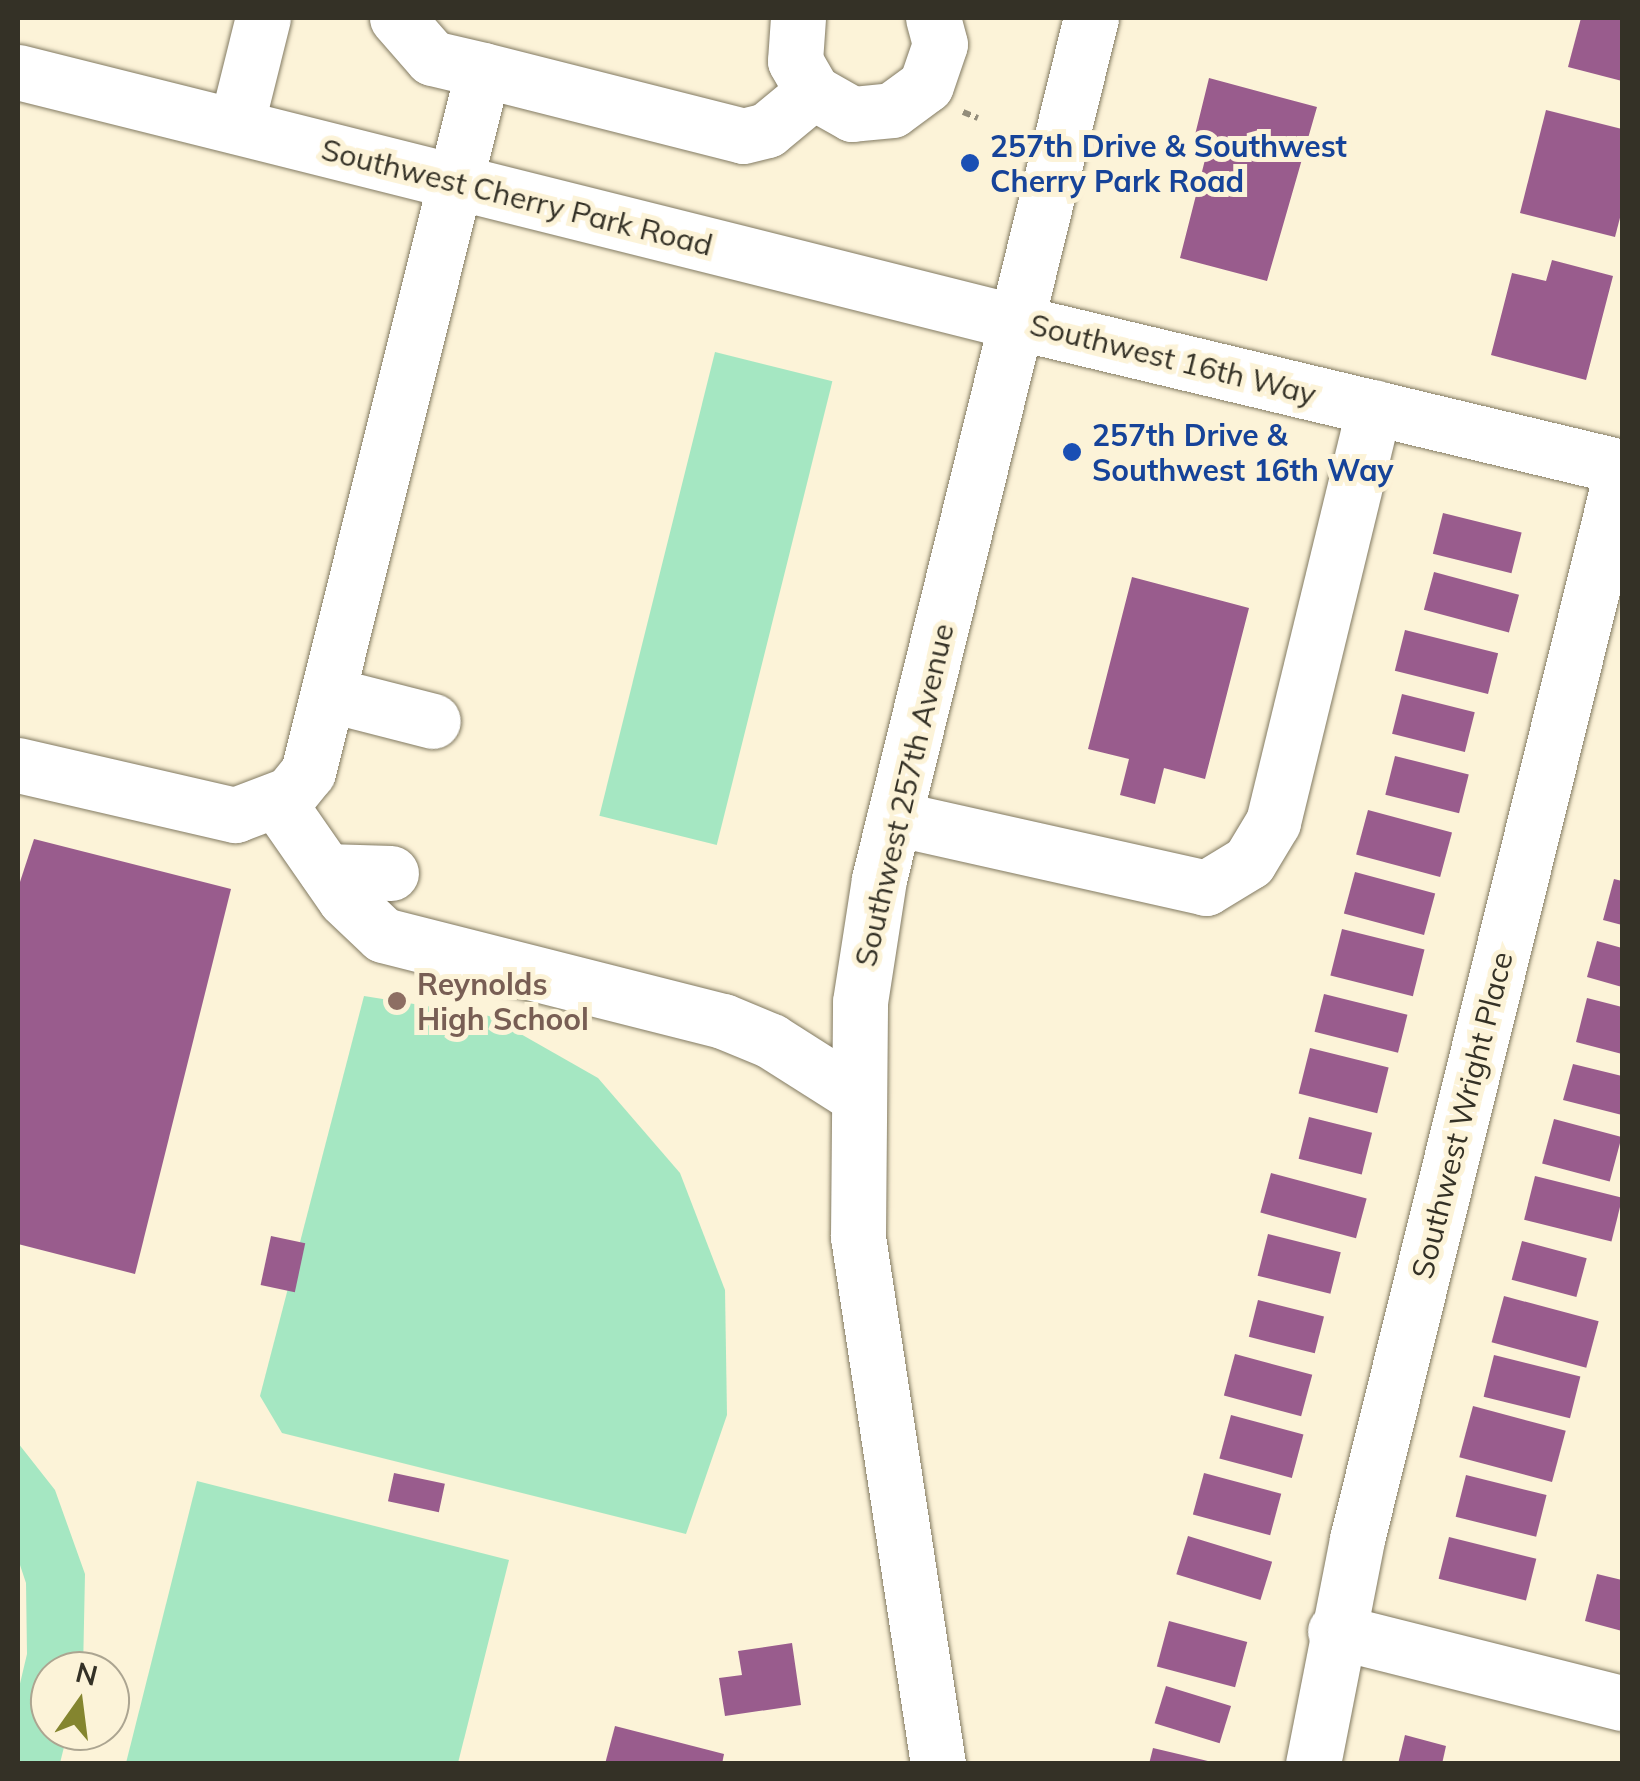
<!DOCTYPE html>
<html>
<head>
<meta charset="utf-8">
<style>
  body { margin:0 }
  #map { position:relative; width:1640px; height:1781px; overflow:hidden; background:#fcf3d8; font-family:Mulish,sans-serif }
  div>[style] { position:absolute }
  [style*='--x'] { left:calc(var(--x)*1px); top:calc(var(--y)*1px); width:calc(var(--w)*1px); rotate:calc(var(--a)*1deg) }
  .green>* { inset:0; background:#a5e7c2; transform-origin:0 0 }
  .building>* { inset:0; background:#995c8d; transform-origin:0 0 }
  .path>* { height:6px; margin-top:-3px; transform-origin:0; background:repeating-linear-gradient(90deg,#938d7b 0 8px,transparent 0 13px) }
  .roads { filter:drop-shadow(0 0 2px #827a62) drop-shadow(0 0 2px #827a62) }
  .minor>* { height:55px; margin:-27.5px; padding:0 27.5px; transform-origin:27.5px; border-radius:27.5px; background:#fff }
  .major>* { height:55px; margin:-27.5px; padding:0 27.5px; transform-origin:27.5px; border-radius:27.5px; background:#fff }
  .dots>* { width:28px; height:28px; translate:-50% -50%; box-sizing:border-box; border:5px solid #fcf3d8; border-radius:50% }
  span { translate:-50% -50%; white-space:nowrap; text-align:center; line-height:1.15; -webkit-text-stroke:10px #fcf3d8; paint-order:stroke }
  .transit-label { font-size:30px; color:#164399; font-weight:700 }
  .left { translate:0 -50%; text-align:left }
  .street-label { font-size:30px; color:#343126 }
  .education-label { font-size:30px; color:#785e54; font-weight:700 }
  .frame { position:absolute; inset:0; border:20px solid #343126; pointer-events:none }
  .north { position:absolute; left:30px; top:1651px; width:100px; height:100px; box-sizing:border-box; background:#fcf3d8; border:2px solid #aca591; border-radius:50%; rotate:14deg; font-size:28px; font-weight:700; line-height:40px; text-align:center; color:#343126 }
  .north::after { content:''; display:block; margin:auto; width:35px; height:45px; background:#84852f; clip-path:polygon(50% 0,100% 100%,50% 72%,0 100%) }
</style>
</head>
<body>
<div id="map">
  <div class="green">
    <div style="left:715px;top:352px;width:121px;height:478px;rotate:14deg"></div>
    <div style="clip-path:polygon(364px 996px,489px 1016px,598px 1078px,680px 1173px,725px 1290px,727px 1415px,686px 1534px,282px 1433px,260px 1396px)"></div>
    <div style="clip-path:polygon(18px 1443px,55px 1490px,85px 1574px,83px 1671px,50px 1671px,50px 1731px,68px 1731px,60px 1763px,18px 1763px,18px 1692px,27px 1654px,26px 1583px,18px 1559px)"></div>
    <div style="clip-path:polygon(197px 1481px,509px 1560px,458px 1763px,126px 1763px)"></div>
  </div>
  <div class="building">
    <div style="clip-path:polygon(1581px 18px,1622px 18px,1622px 81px,1568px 67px)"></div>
    <div style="clip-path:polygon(1209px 78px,1317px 107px,1267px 281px,1180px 258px,1208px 148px,1193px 143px)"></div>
    <div style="clip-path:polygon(1546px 110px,1622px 129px,1622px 210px,1615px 237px,1520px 213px)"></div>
    <div style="clip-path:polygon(1552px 260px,1613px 276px,1586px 380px,1491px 355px,1512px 273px,1546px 281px)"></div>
    <div style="left:1443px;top:513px;width:81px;height:42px;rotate:14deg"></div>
    <div style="left:1434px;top:572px;width:88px;height:39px;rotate:15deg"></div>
    <div style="clip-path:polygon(1132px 577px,1249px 608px,1205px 779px,1164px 768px,1155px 804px,1120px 795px,1129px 759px,1088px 749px)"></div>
    <div style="left:1405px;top:630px;width:96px;height:42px;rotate:14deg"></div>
    <div style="left:1402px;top:694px;width:75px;height:41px;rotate:14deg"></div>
    <div style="left:1395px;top:756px;width:76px;height:40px;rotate:14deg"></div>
    <div style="left:1368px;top:810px;width:87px;height:46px;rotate:15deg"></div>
    <div style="clip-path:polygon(34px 839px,231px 889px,135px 1274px,18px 1244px,18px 888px)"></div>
    <div style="left:1355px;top:872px;width:83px;height:43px;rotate:15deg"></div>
    <div style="clip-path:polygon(1614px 879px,1622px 881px,1622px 925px,1603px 920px)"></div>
    <div style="left:1342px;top:929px;width:85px;height:48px;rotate:14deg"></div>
    <div style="clip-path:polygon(1597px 941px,1622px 948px,1622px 987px,1587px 977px)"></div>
    <div style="left:1324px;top:994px;width:86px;height:39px;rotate:14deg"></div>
    <div style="clip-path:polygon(1587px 998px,1622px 1007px,1622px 1054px,1576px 1042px)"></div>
    <div style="left:1310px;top:1048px;width:81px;height:47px;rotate:14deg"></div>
    <div style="clip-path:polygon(1573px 1064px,1622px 1076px,1622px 1115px,1563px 1100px)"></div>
    <div style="left:1309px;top:1117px;width:65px;height:43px;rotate:14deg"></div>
    <div style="left:1554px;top:1119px;width:70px;height:46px;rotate:15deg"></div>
    <div style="left:1271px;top:1173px;width:99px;height:41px;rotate:15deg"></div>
    <div style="left:1535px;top:1176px;width:90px;height:45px;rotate:14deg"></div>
    <div style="left:1268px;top:1234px;width:75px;height:43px;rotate:14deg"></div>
    <div style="left:271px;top:1236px;width:35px;height:50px;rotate:12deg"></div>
    <div style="left:1522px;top:1241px;width:67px;height:40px;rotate:15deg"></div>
    <div style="left:1504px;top:1296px;width:98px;height:48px;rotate:15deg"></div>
    <div style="left:1258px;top:1300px;width:68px;height:38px;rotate:14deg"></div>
    <div style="left:1235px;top:1354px;width:80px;height:43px;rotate:15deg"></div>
    <div style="left:1494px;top:1355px;width:89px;height:43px;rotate:14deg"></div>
    <div style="left:1473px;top:1406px;width:96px;height:53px;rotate:15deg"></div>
    <div style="left:1231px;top:1415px;width:75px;height:45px;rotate:15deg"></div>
    <div style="left:394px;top:1473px;width:52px;height:29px;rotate:12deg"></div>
    <div style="left:1204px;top:1473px;width:80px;height:43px;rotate:15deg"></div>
    <div style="left:1466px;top:1475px;width:83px;height:43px;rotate:14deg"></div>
    <div style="left:1188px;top:1536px;width:88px;height:40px;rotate:17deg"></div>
    <div style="left:1449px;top:1537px;width:90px;height:43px;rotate:14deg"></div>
    <div style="clip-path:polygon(1597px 1574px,1622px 1580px,1622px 1631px,1585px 1621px)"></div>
    <div style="left:1169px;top:1621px;width:81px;height:47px;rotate:15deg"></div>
    <div style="clip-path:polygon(792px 1643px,801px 1705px,725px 1716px,719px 1678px,742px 1675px,738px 1651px)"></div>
    <div style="left:1166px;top:1686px;width:68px;height:39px;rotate:17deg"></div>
    <div style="clip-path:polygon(615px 1726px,724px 1754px,722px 1764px,605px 1764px)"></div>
    <div style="clip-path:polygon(1405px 1735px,1446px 1746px,1442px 1764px,1398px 1764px)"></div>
    <div style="clip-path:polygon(1153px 1748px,1212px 1762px,1212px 1764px,1149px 1764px)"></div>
  </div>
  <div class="path">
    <div style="--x:963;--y:112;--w:16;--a:22"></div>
  </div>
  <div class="roads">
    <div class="minor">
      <div style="--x:397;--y:18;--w:53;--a:48.8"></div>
      <div style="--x:432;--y:58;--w:52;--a:13.2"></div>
      <div style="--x:798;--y:18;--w:43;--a:94"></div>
      <div style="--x:795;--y:61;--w:36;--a:60"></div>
      <div style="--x:813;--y:92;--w:45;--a:29.4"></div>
      <div style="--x:852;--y:114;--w:40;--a:-5.7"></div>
      <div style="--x:892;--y:110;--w:42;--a:-36.3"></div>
      <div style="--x:926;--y:85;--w:43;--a:-71.1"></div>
      <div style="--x:940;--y:44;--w:27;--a:-105"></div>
      <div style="--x:236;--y:126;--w:111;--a:-76"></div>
      <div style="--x:1016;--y:322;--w:623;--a:13.46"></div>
      <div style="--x:331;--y:695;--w:105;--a:14.3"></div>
      <div style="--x:18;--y:765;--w:223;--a:13"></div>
      <div style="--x:235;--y:815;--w:59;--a:-20.9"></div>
      <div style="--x:290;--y:794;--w:28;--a:-51"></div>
      <div style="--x:308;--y:772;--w:723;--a:-76"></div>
      <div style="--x:483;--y:70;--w:268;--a:14.2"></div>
      <div style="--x:743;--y:136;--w:25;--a:-14"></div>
      <div style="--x:767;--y:130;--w:60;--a:-39.6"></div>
      <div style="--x:277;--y:801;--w:119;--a:55.2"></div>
      <div style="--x:345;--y:899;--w:52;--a:43.5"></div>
      <div style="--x:383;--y:935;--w:351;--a:14.2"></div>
      <div style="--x:723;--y:1021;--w:52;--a:22.6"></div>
      <div style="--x:771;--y:1041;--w:101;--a:32.4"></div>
      <div style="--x:894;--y:818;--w:320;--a:12.6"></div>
      <div style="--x:1206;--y:888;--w:50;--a:-31.2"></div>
      <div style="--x:1249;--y:862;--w:47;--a:-59"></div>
      <div style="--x:1273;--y:822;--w:427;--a:-76.3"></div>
      <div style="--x:326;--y:871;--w:65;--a:1.8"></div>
      <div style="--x:1335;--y:1631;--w:296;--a:14.1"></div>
      <div style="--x:1313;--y:1764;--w:229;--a:-78.9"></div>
      <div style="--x:1357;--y:1539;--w:1102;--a:-76.09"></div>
    </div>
    <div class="major">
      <div style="--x:18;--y:72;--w:1029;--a:14.06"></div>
      <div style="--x:938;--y:1764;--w:533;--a:-98.63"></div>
      <div style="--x:858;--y:1237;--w:235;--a:-89.5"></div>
      <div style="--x:860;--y:1002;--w:124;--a:-81.2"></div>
      <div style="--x:879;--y:879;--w:887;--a:-76.17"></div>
    </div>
  </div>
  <div class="dots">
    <div style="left:970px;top:163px;background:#1a4fb4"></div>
    <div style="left:1072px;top:452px;background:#1a4fb4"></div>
    <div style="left:397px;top:1001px;background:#8d6e63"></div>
  </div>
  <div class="transit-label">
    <span class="left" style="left:990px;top:163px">257th Drive &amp; Southwest<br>Cherry Park Road</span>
    <span class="left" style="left:1092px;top:452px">257th Drive &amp;<br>Southwest 16th Way</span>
  </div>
  <div class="street-label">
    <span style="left:517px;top:197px;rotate:14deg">Southwest Cherry Park Road</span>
    <span style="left:1173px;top:359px;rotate:14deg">Southwest 16th Way</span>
    <span style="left:904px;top:795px;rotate:-77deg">Southwest 257th Avenue</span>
    <span style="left:1462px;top:1115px;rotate:-76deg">Southwest Wright Place</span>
  </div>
  <div class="education-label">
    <span class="left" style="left:417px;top:1001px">Reynolds<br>High School</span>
  </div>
  <div class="frame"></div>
  <div class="north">N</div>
</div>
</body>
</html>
